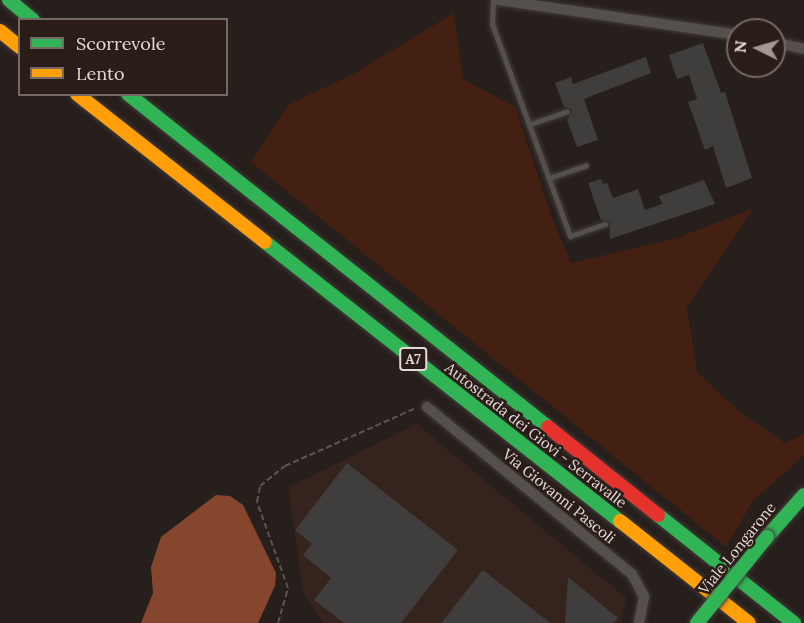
<!DOCTYPE html>
<html>
<head>
<meta charset="utf-8">
<style>
  body { margin:0 }
  #map { position:relative; width:804px; height:623px; overflow:hidden; background:#261f1c; font-family:Lora,serif }
  div>[style] { position:absolute }
  [style*='--x'] { left:calc(var(--x)*1px); top:calc(var(--y)*1px); width:calc(var(--w)*1px); rotate:calc(var(--a)*1deg) }
  .built>* { inset:0; background:#35231d }
  .green>* { inset:0; background:#432012 }
  .water>* { inset:0; background:#86462e }
  .building>* { inset:0; background:#3f3e3d }
  .path>* { height:2px; margin-top:-1px; transform-origin:0; background:repeating-linear-gradient(90deg,#595552 0 6px,transparent 0 9px) }
  .roads { filter:drop-shadow(0 0 2px #413b39) drop-shadow(0 0 2px #413b39) }
  .lane>* { height:5px; margin:-2.5px; padding:0 2.5px; transform-origin:2.5px; border-radius:2.5px; background:#56504d }
  .street>* { height:10px; margin:-5px; padding:0 5px; transform-origin:5px; border-radius:5px; background:#56504d }
  .fast>* { height:14px; margin:-7px; padding:0 7px; transform-origin:7px; border-radius:7px; background:#30b455 }
  .slow>* { height:14px; margin:-7px; padding:0 7px; transform-origin:7px; border-radius:7px; background:#ff9f0a }
  .jam>* { height:14px; margin:-7px; padding:0 7px; transform-origin:7px; border-radius:7px; background:#e5322d }
  .bridges { filter:drop-shadow(0 0 2px #413b39) drop-shadow(0 0 2px #413b39) }
  .fast-bridge>* { height:14px; margin:-7px; padding:0 7px; transform-origin:7px; border-radius:7px; background:#30b455 }
  span { translate:-50% -50%; white-space:nowrap; text-align:center; line-height:1.15; -webkit-text-stroke:5px #2a1d18; paint-order:stroke }
  .shield-label span { padding:2px 4px; background:#2a1d18; border:2px solid; border-radius:4px; -webkit-text-stroke-width:0 }
  .shield-label { font-size:14px; color:#e3dad7; font-weight:700 }
  .street-label { font-size:15px; color:#e3dad7 }
  .legend { position:absolute; left:18px; top:18px; width:210px; height:78px; box-sizing:border-box; background:#2a1d18; border:2px solid #746964; margin:0; padding:8px 10px; list-style:none; font-size:18px; color:#e3dad7 }
  .legend li { display:flex; align-items:center; gap:12px; height:30px }
  .legend b { width:30px; border:2px solid #746964 }
  .north { position:absolute; left:726px; top:18px; width:60px; height:60px; box-sizing:border-box; background:#2a1d18; border:2px solid #746964; border-radius:50%; rotate:275deg; font-size:16px; font-weight:700; line-height:24px; text-align:center; color:#e3dad7 }
  .north::after { content:''; display:block; margin:auto; width:21px; height:27px; background:#a19996; clip-path:polygon(50% 0,100% 100%,50% 72%,0 100%) }
</style>
</head>
<body>
<div id="map">
  <div class="built">
    <div style="clip-path:polygon(417px 424px,626px 598px,621px 623px,323px 623px,303px 591px,288px 487px)"></div>
  </div>
  <div class="green">
    <div style="clip-path:polygon(454px 13px,463px 79px,515px 107px,552px 218px,571px 263px,677px 238px,754px 208px,687px 307px,697px 372px,742px 414px,785px 443px,804px 434px,804px 455px,753px 501px,726px 547px,251px 162px,288px 105px,355px 73px)"></div>
  </div>
  <div class="water">
    <div style="clip-path:polygon(216px 495px,230px 496px,243px 505px,276px 573px,275px 586px,258px 623px,141px 623px,153px 593px,151px 567px,161px 537px)"></div>
  </div>
  <div class="building">
    <div style="clip-path:polygon(703px 43px,721px 93px,725px 92px,752px 178px,726px 188px,713px 146px,705px 150px,688px 102px,697px 99px,689px 75px,677px 79px,669px 55px)"></div>
    <div style="clip-path:polygon(646px 57px,651px 73px,584px 99px,598px 140px,577px 147px,567px 120px,572px 110px,564px 107px,555px 83px,571px 77px,573px 84px)"></div>
    <div style="clip-path:polygon(601px 179px,603px 184px,607px 183px,613px 198px,638px 189px,645px 210px,662px 204px,659px 196px,704px 180px,715px 204px,610px 239px,609px 222px,601px 220px,588px 183px)"></div>
    <div style="clip-path:polygon(347px 463px,458px 550px,401px 623px,344px 623px,314px 600px,331px 578px,303px 555px,312px 544px,295px 530px)"></div>
    <div style="clip-path:polygon(483px 570px,550px 623px,441px 623px)"></div>
    <div style="clip-path:polygon(568px 577px,618px 618px,613px 623px,565px 623px)"></div>
  </div>
  <div class="path">
    <div style="--x:278;--y:623;--w:36;--a:-74"></div>
    <div style="--x:288;--y:588;--w:91;--a:-109.8"></div>
    <div style="--x:257;--y:502;--w:16;--a:-79"></div>
    <div style="--x:260;--y:486;--w:32;--a:-39"></div>
    <div style="--x:285;--y:466;--w:143;--a:-23.9"></div>
  </div>
  <div class="roads">
    <div class="lane">
      <div style="--x:493;--y:0;--w:24;--a:92"></div>
      <div style="--x:492;--y:24;--w:226;--a:69.8"></div>
      <div style="--x:570;--y:236;--w:37;--a:-19"></div>
      <div style="--x:530;--y:124;--w:39;--a:-19"></div>
      <div style="--x:549;--y:178;--w:39;--a:-19"></div>
    </div>
    <div class="street">
      <div style="--x:499;--y:0;--w:242;--a:8.3"></div>
      <div style="--x:774;--y:42;--w:31;--a:13"></div>
      <div style="--x:427;--y:407;--w:264;--a:39.2"></div>
      <div style="--x:632;--y:574;--w:26;--a:62"></div>
      <div style="--x:644;--y:597;--w:26;--a:101"></div>
    </div>
    <div class="fast">
      <div style="--x:9;--y:0;--w:31;--a:40"></div>
      <div style="--x:128;--y:94;--w:536;--a:38.41"></div>
      <div style="--x:265;--y:242;--w:452;--a:38.2"></div>
      <div style="--x:658;--y:515;--w:174;--a:38.5"></div>
      <div style="--x:767;--y:537;--w:56;--a:-48.6"></div>
    </div>
    <div class="slow">
      <div style="--x:0;--y:31;--w:26;--a:39"></div>
      <div style="--x:77;--y:94;--w:239;--a:38.2"></div>
      <div style="--x:620;--y:521;--w:164;--a:38.3"></div>
    </div>
    <div class="jam">
      <div style="--x:548;--y:427;--w:141;--a:38.7"></div>
    </div>
  </div>
  <div class="bridges">
    <div class="fast-bridge">
      <div style="--x:697;--y:623;--w:111;--a:-50.9"></div>
    </div>
  </div>
  <div class="shield-label">
    <span style="left:413px;top:359px">A7</span>
  </div>
  <div class="street-label">
    <span style="left:536px;top:435px;rotate:38deg">Autostrada dei Giovi - Serravalle</span>
    <span style="left:559px;top:496px;rotate:39deg">Via Giovanni Pascoli</span>
    <span style="left:737px;top:548px;rotate:-51deg">Viale Longarone</span>
  </div>
  <ul class="legend">
  <li><b style="height:8px;background:#30b455"></b>Scorrevole</li>
  <li><b style="height:8px;background:#ff9f0a"></b>Lento</li>
  </ul>
  <div class="north">N</div>
</div>
</body>
</html>
